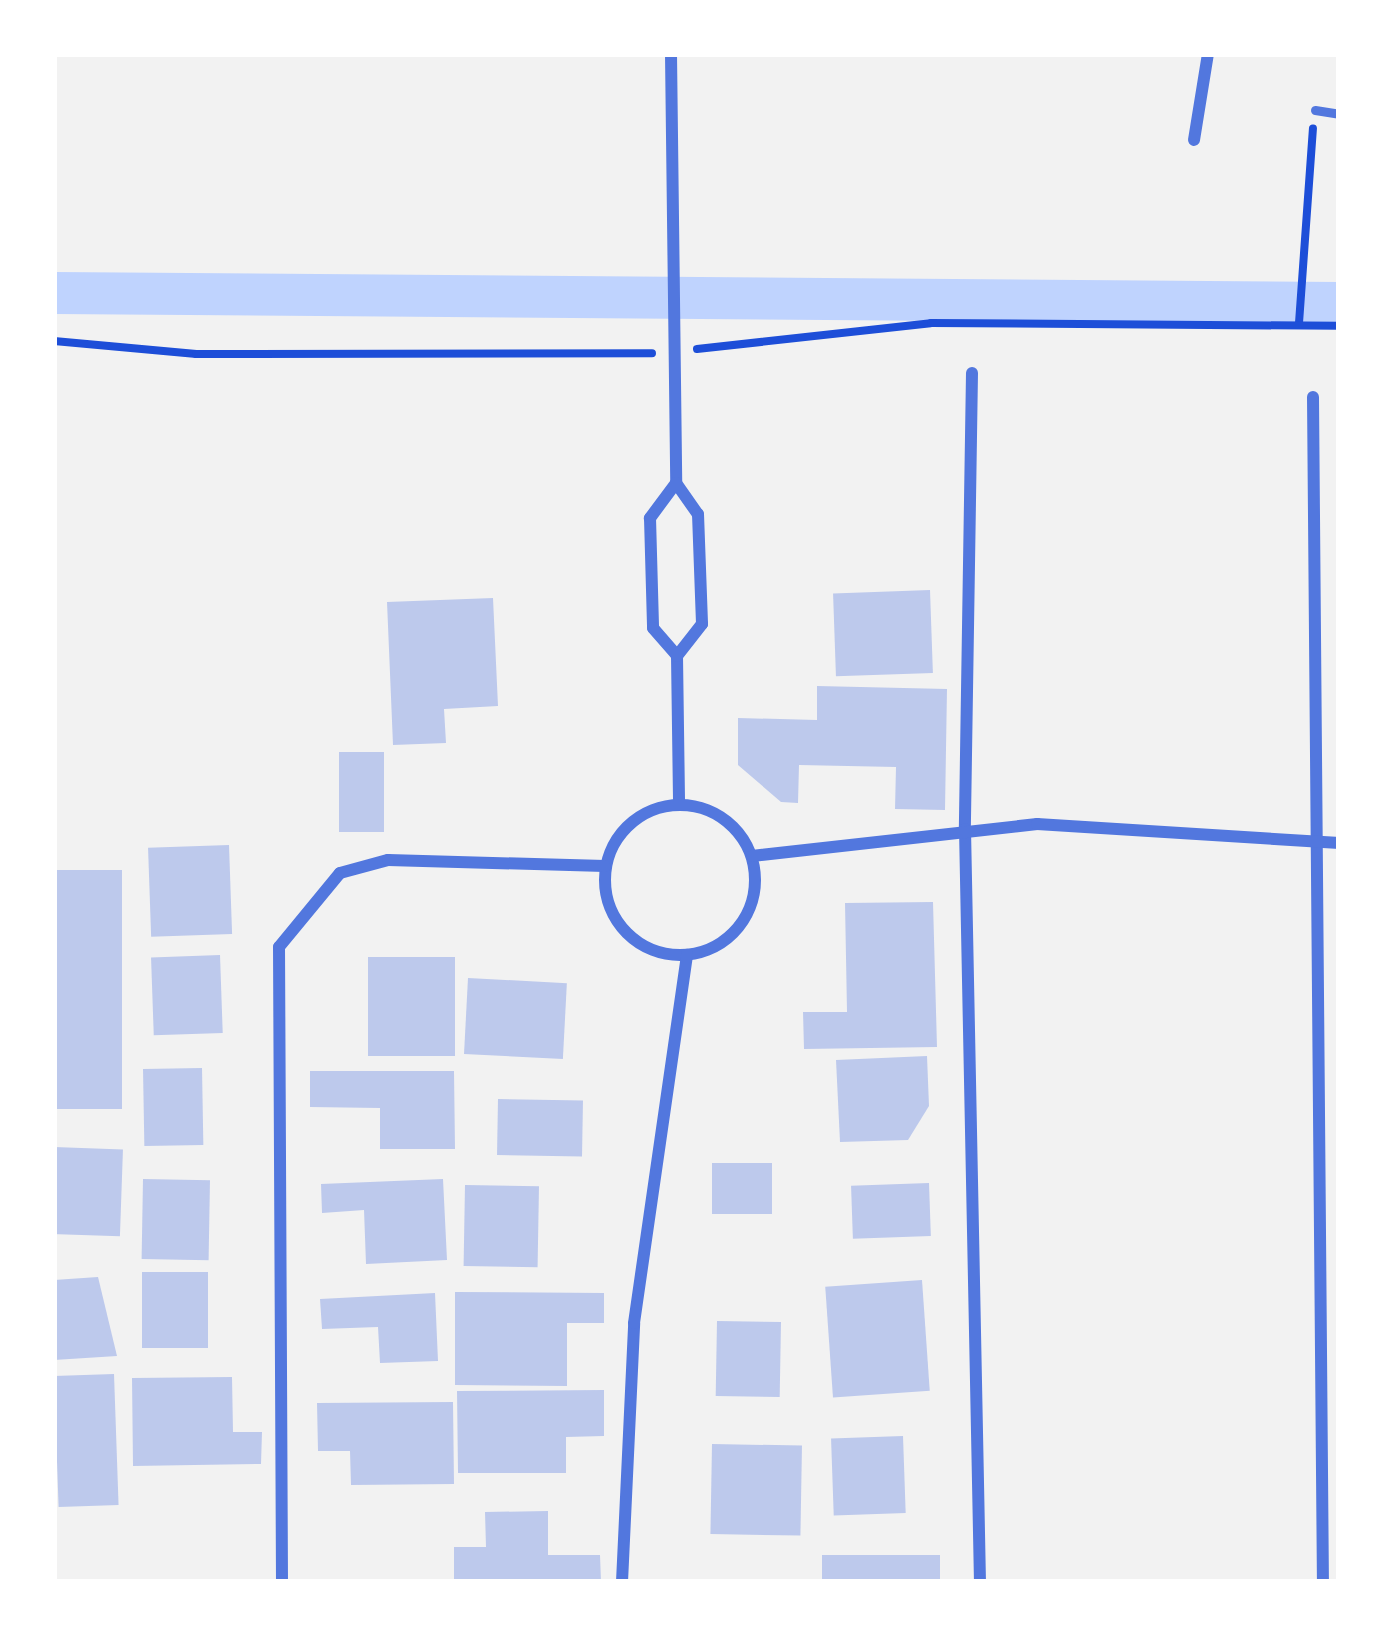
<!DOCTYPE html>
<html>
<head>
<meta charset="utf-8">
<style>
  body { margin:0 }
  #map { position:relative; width:1393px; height:1636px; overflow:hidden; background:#f2f2f2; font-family:"DejaVu Sans",sans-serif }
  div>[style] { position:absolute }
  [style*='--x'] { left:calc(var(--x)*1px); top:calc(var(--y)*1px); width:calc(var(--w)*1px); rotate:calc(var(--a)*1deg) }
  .canal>* { height:42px; margin:-21px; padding:0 21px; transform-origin:21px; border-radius:21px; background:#bfd3fe }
  .building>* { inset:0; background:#bdc9ec; transform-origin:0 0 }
  .path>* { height:8px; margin:-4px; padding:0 4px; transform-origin:4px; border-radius:4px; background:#1d4ed8 }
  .service>* { height:9px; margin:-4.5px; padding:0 4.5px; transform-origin:4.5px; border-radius:4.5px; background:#5277de }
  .minor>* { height:12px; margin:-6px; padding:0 6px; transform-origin:6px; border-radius:6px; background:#5277de }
  .minor>.ring { margin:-6px; padding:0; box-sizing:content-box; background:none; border:12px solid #5277de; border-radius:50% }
  span { translate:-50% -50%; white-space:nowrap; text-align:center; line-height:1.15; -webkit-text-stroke:9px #fff; paint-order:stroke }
  .frame { position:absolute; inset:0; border:57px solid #fff; pointer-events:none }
</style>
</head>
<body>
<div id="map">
  <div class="canal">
    <div style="--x:54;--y:293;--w:1285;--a:0.45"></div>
  </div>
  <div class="building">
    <div style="left:930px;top:590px;width:83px;height:97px;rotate:88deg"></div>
    <div style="clip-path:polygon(493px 598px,498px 706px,444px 709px,446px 743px,393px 745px,387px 602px)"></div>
    <div style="clip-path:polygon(817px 686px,947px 689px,945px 810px,895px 809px,896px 767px,799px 765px,798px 803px,781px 802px,738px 765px,738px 718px,817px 720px)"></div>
    <div style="left:339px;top:752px;width:45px;height:80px"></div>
    <div style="left:229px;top:845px;width:89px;height:81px;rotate:88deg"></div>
    <div style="left:54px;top:870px;width:68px;height:239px"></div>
    <div style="clip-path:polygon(933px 902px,937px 1047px,804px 1049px,803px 1012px,847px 1012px,845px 903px)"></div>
    <div style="left:220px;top:955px;width:78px;height:69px;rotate:88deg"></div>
    <div style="left:368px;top:957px;width:87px;height:99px"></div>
    <div style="left:468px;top:978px;width:99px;height:76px;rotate:3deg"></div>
    <div style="clip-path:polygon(927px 1056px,929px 1106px,908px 1140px,840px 1142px,836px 1060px)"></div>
    <div style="left:202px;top:1068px;width:77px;height:59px;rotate:89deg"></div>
    <div style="clip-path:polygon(310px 1071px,454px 1071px,455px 1149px,380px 1149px,380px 1108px,310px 1107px)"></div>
    <div style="left:498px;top:1099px;width:85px;height:56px;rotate:1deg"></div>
    <div style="left:54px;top:1147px;width:69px;height:87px;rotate:2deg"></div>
    <div style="left:712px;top:1163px;width:60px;height:51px"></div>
    <div style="left:143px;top:1179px;width:67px;height:80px;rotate:1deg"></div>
    <div style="clip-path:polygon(443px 1179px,447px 1260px,366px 1264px,364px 1210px,322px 1213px,321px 1184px)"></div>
    <div style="left:929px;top:1183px;width:53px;height:78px;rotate:88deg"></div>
    <div style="left:465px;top:1185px;width:74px;height:81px;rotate:1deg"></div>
    <div style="left:142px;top:1272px;width:66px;height:76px"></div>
    <div style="clip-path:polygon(98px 1277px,117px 1356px,54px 1360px,54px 1280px)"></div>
    <div style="left:922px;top:1280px;width:111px;height:97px;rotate:86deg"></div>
    <div style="clip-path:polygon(455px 1292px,604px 1293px,604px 1323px,567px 1323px,567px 1386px,455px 1385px)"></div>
    <div style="clip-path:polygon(435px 1293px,438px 1361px,380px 1363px,378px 1327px,322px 1329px,320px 1299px)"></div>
    <div style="left:717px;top:1321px;width:64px;height:75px;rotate:1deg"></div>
    <div style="left:114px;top:1374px;width:131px;height:60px;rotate:88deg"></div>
    <div style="clip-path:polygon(232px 1377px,233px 1432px,262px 1432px,261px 1464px,133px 1466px,132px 1378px)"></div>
    <div style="clip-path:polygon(604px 1390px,604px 1436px,566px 1437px,566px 1473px,458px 1473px,457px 1391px)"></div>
    <div style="clip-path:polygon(453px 1402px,454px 1484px,351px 1485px,350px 1451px,318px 1451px,317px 1403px)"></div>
    <div style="left:903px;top:1436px;width:77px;height:72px;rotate:88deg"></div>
    <div style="left:712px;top:1444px;width:90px;height:90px;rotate:1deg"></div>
    <div style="clip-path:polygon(548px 1511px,548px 1555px,600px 1555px,601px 1582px,454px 1582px,454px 1547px,486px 1547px,485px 1512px)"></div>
    <div style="left:822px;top:1555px;width:118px;height:27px"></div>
  </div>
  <div class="path">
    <div style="--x:1299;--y:323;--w:195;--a:-85.9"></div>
    <div style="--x:54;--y:341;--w:143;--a:5.2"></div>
    <div style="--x:196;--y:354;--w:456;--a:-0.1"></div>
    <div style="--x:697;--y:349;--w:235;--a:-6.3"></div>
    <div style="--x:931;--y:323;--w:408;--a:0.4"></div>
  </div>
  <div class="service">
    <div style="--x:1315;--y:110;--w:24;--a:9"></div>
  </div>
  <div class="minor">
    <div style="--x:671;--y:54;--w:429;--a:89.3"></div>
    <div style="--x:676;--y:483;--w:38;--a:55"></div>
    <div style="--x:698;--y:514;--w:110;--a:87.9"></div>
    <div style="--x:702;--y:624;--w:41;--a:128"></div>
    <div style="--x:677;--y:656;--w:148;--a:89.2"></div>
    <div style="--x:1194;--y:140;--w:87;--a:-80.8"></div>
    <div style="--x:972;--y:373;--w:456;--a:90.9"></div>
    <div style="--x:965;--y:829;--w:753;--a:88.86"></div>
    <div style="--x:1313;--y:397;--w:1185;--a:89.52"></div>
    <div style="--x:676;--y:483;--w:44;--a:126.6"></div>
    <div style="--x:650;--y:518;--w:110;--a:88.4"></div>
    <div style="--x:653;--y:628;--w:37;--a:49"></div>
    <div class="ring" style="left:605px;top:805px;width:138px;height:138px"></div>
    <div style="--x:752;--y:856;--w:287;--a:-6.4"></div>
    <div style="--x:1037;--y:824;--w:303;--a:3.6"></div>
    <div style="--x:282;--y:1582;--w:635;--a:-90.27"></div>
    <div style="--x:279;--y:947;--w:96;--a:-50.5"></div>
    <div style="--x:340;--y:873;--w:50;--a:-15.2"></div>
    <div style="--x:388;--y:860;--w:217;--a:1.6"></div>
    <div style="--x:622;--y:1582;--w:259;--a:-87.3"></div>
    <div style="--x:634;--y:1323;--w:372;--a:-81.8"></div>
  </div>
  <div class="frame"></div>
</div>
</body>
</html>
